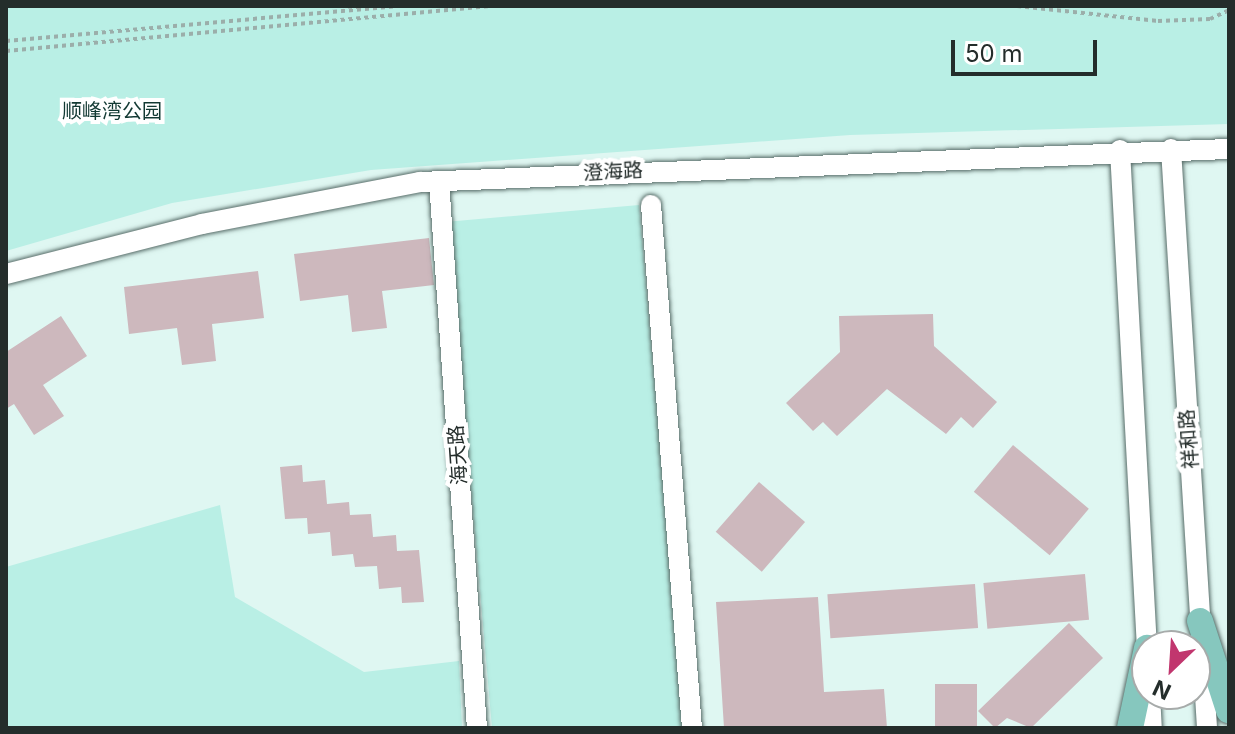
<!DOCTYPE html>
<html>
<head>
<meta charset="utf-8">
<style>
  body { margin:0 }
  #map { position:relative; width:1235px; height:734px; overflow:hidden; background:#dff7f2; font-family:Inter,"Noto Sans SC",sans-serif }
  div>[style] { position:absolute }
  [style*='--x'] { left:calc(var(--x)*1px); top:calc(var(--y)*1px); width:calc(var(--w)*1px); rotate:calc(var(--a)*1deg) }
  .green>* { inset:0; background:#b9efe5; transform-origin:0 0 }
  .building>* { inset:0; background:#cdb8bd; transform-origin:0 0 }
  .path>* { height:4px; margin-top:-2px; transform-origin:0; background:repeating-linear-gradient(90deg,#9baeaa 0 4px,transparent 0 8px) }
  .roads { filter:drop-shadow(0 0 2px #586d69) drop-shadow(0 0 2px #586d69) }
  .minor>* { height:20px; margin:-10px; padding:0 10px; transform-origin:10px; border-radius:10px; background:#fff }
  .major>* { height:26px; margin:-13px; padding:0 13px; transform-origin:13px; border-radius:13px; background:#86c7be }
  span { translate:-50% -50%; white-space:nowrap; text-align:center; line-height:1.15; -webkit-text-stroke:8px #fff; paint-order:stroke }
  .park-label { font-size:20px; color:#123933 }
  .street-label { font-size:20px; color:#242d2b }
  .frame { position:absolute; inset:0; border:8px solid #242d2b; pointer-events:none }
  .north { position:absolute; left:1131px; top:630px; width:80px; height:80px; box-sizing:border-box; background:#fff; border:2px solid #a7abaa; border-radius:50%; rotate:205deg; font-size:22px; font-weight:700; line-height:32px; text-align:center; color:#242d2b }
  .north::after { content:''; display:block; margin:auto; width:28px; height:36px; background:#c1366e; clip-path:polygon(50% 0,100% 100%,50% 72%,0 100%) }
  .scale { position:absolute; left:951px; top:40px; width:146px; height:36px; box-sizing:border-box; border:4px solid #242d2b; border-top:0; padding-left:10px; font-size:24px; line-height:28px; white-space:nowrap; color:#242d2b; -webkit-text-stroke:6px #fff; paint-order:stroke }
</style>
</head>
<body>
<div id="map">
  <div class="green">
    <div style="clip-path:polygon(6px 6px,1229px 6px,1229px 124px,850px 135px,371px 170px,172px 203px,6px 251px)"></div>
    <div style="left:639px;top:205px;width:525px;height:192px;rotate:85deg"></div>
    <div style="clip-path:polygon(220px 505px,235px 597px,364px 672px,459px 661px,462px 728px,6px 728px,6px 567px)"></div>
  </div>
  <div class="building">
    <div style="clip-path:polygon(429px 238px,434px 285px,382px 291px,387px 328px,352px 332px,348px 295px,300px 301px,294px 254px)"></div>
    <div style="clip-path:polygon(258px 271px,264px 318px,212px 324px,216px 361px,182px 365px,177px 328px,129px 334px,124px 287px)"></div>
    <div style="clip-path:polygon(933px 314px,934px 346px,997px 402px,973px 428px,961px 417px,946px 434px,887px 389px,837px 436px,823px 422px,813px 431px,786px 403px,840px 352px,839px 316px)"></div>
    <div style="clip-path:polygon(61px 316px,87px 356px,43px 385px,64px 416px,34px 435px,14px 404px,6px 409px,6px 352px)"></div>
    <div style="left:1013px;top:445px;width:99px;height:61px;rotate:40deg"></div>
    <div style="clip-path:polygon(302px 465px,303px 482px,325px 480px,327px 504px,349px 502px,350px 515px,371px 514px,373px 537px,396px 535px,397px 551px,419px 550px,424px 602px,402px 603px,401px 587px,379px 589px,377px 566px,355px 567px,353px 554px,332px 556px,330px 532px,308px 534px,307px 518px,285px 519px,280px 467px)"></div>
    <div style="left:759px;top:482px;width:61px;height:66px;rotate:41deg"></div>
    <div style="left:1085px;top:574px;width:46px;height:102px;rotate:85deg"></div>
    <div style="left:975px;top:584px;width:44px;height:148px;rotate:86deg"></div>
    <div style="clip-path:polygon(818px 597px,824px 692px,884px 689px,887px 728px,724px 728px,716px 602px)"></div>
    <div style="clip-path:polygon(1069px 623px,1103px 658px,1031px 728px,1007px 718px,995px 728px,978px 711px)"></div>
    <div style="left:977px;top:684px;width:44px;height:42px;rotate:90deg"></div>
  </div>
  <div class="path">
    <div style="--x:1017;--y:6;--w:142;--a:6.1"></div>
    <div style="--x:1158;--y:21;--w:52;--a:-2.2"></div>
    <div style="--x:1210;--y:19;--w:21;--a:-25"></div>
    <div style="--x:1128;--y:6;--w:101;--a:0"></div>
    <div style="--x:6;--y:41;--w:392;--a:-5.1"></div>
    <div style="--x:6;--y:51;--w:489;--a:-5.3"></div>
  </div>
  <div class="roads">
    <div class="minor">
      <div style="--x:1171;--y:149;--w:580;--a:86.44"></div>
      <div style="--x:1120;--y:150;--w:497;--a:86.9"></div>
      <div style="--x:439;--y:181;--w:548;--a:86.03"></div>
      <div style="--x:651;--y:205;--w:525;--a:85.52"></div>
      <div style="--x:6;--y:274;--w:202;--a:-14.3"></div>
      <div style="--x:202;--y:224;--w:222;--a:-10.9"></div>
      <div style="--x:420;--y:182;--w:810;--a:-2.34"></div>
      <div style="--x:1150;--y:694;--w:34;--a:87"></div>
    </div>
    <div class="major">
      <div style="--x:1200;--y:621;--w:94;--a:72"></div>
      <div style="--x:1130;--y:728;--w:82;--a:-78"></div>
    </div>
  </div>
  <div class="park-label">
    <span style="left:112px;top:111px">顺峰湾公园</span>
  </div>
  <div class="street-label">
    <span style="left:613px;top:172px;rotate:-3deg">澄海路</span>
    <span style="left:1189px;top:439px;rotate:-94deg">祥和路</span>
    <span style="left:458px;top:455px;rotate:-94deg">海天路</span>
  </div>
  <div class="frame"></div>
  <div class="north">N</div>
  <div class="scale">50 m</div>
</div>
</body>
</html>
